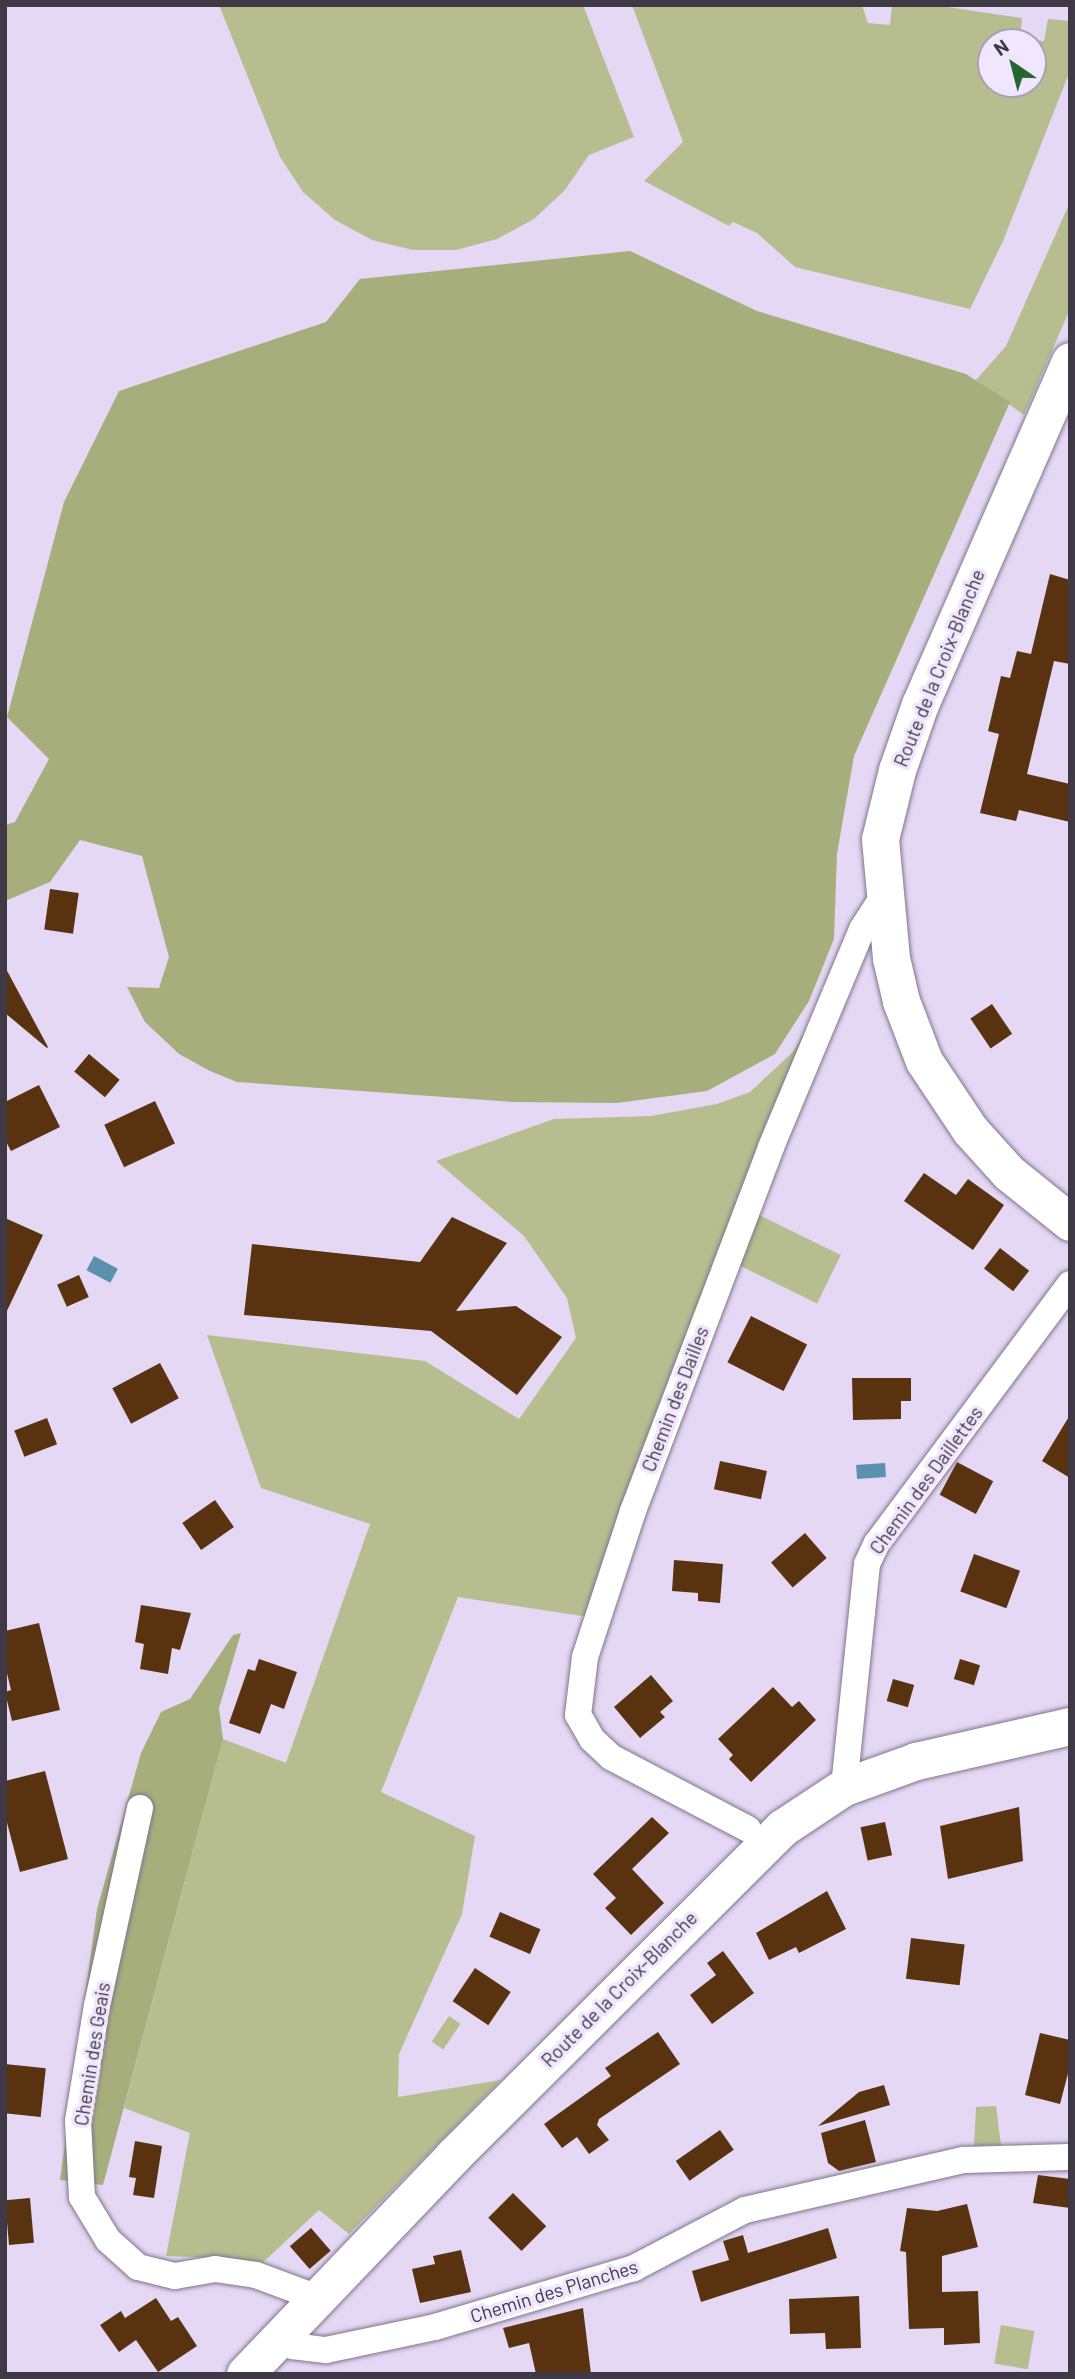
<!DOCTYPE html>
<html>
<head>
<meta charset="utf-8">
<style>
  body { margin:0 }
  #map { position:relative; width:1075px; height:2379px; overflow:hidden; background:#e4d8f4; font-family:Barlow,sans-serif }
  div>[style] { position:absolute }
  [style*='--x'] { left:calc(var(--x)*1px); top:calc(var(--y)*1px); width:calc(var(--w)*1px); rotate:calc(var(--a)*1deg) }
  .green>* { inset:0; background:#b6be8f; transform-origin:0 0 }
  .forest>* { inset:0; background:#a6af7b }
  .water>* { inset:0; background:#5b90ae; transform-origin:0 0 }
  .building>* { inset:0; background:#593310; transform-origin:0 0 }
  .roads { filter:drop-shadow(0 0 2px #80758e) drop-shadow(0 0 2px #80758e) }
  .street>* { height:26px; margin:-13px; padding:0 13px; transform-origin:13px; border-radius:13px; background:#fff }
  .secondary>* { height:37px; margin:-18.5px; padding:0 18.5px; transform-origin:18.5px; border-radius:18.5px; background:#fff }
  span { translate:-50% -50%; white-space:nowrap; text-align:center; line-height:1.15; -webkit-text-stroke:7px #f0e6fd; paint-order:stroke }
  .street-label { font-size:19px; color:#3e3944 }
  .frame { position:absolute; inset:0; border:7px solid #3e3944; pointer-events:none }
  .north { position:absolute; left:977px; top:28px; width:70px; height:70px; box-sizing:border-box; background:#f0e6fd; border:2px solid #a9a1b3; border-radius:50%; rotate:325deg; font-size:19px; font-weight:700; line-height:28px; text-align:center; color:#3e3944 }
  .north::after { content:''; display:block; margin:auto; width:24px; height:32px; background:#266731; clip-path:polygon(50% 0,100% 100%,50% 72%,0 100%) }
</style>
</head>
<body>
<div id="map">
  <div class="green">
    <div style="clip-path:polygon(219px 5px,583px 5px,634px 137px,589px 155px,565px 190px,534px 219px,497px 239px,456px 250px,413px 250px,372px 240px,335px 220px,303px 192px,280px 157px)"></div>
    <div style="clip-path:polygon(evenodd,632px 5px,862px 5px,868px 23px,890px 25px,892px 5px,934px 5px,1022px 18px,1020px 39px,1044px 41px,1048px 19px,1070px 21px,1070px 71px,1003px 241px,970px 309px,795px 267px,757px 233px,733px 222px,729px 226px,644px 181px,683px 142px,632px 5px,1033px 42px,1033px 84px,991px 84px,991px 42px,1033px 42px)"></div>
    <div style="clip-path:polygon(1070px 202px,1070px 309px,1024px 415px,976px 380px,1006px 346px)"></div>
    <div style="clip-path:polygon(815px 1013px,589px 1617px,458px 1597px,381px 1792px,475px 1836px,462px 1914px,399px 2054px,398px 2097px,501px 2080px,349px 2234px,319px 2210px,257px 2268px,214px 2258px,166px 2256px,190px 2133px,124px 2108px,223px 1739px,286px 1763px,370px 1524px,261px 1488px,207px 1335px,425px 1361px,519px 1419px,576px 1338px,567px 1298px,524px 1236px,436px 1161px,554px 1119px,651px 1116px,717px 1104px,750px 1092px,793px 1052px)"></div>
    <div style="left:759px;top:1215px;width:91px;height:54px;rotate:26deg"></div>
    <div style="left:449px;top:2016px;width:14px;height:31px;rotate:34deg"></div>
    <div style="clip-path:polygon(996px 2106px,1001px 2145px,974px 2146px,976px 2107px)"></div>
    <div style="left:1001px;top:2325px;width:34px;height:39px;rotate:10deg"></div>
  </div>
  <div class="forest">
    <div style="clip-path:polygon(630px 251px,757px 311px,966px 374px,1010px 402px,854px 756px,837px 854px,834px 939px,809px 1001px,775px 1054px,707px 1091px,617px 1103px,514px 1102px,237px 1082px,210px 1071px,179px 1054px,145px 1022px,127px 987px,159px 988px,169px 957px,142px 856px,80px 840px,50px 882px,5px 901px,5px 825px,15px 822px,49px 759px,7px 717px,64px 502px,119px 391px,326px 322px,360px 279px)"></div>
    <div style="clip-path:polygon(241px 1633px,219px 1708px,223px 1739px,103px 2185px,60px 2180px,97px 1909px,141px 1753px,161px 1712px,190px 1699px,233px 1635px)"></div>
  </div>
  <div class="water">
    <div style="left:94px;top:1256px;width:27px;height:16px;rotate:28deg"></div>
    <div style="left:885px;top:1463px;width:14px;height:29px;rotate:86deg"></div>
  </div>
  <div class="building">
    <div style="clip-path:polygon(1050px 574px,1070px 580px,1070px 664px,1054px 661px,1027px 774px,1070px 784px,1070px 822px,1019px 810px,1016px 821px,980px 813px,999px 734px,988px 731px,1001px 676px,1010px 678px,1017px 651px,1031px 654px)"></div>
    <div style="left:50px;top:889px;width:29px;height:41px;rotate:8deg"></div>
    <div style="clip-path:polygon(5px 967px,48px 1047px,47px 1048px,5px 1013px)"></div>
    <div style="left:992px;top:1004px;width:36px;height:26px;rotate:56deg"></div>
    <div style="left:89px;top:1054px;width:40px;height:23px;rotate:40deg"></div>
    <div style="clip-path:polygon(39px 1085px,60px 1127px,11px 1151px,5px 1140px,5px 1102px)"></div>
    <div style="left:155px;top:1101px;width:47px;height:56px;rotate:65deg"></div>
    <div style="clip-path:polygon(924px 1173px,956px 1195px,968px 1179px,1004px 1205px,973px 1250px,904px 1201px)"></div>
    <div style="clip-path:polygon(452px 1217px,507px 1243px,456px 1311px,516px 1306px,562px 1337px,517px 1395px,431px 1331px,244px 1315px,252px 1244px,420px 1262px)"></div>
    <div style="clip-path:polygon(5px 1218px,43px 1235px,5px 1315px)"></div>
    <div style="left:1000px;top:1248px;width:37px;height:26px;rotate:38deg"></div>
    <div style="left:79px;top:1275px;width:24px;height:24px;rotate:66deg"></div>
    <div style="left:751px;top:1316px;width:63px;height:52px;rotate:27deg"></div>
    <div style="left:160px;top:1363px;width:40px;height:54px;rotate:62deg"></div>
    <div style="clip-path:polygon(852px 1378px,911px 1378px,911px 1401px,901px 1401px,901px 1419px,853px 1420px)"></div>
    <div style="clip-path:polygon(1070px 1415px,1070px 1478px,1042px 1461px)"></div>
    <div style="left:47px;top:1418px;width:28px;height:35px;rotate:69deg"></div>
    <div style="left:720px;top:1461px;width:48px;height:29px;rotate:12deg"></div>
    <div style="left:957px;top:1462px;width:41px;height:37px;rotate:28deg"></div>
    <div style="left:215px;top:1500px;width:33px;height:40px;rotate:55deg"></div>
    <div style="left:805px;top:1533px;width:33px;height:45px;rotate:49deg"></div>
    <div style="left:974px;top:1554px;width:49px;height:40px;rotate:20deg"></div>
    <div style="clip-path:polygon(674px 1560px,723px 1564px,720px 1603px,698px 1601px,698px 1593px,672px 1591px)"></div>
    <div style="clip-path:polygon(141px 1605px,191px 1613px,180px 1650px,172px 1648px,168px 1674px,140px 1669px,144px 1644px,135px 1642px)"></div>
    <div style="clip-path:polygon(39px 1623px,60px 1710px,12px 1721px,5px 1692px,11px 1690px,5px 1665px,5px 1631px)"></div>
    <div style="clip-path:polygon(259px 1659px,297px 1672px,284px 1709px,271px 1704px,260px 1734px,229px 1723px,248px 1669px,255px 1671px)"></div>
    <div style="left:960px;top:1659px;width:21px;height:21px;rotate:17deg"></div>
    <div style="clip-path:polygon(651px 1675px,673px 1701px,660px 1712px,665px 1717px,640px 1738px,614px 1707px)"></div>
    <div style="left:893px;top:1679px;width:22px;height:23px;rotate:16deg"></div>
    <div style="clip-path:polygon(773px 1687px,792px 1707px,799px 1701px,816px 1720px,751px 1782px,729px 1759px,733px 1755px,718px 1739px)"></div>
    <div style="clip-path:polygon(45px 1771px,68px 1859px,20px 1872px,5px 1815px,5px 1781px)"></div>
    <div style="clip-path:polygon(1019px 1807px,1023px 1861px,948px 1879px,940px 1826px)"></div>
    <div style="clip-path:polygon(652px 1817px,669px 1833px,632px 1869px,664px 1903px,631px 1935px,605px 1908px,616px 1898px,593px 1874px)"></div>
    <div style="left:885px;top:1822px;width:34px;height:25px;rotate:78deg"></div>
    <div style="clip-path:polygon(827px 1891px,846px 1929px,799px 1953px,796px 1947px,769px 1960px,756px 1933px)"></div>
    <div style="left:500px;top:1912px;width:44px;height:27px;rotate:23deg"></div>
    <div style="left:911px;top:1938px;width:54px;height:41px;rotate:7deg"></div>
    <div style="clip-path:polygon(723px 1951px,754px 1993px,712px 2024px,690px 1995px,716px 1975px,707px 1963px)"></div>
    <div style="left:475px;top:1968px;width:43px;height:40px;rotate:34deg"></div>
    <div style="clip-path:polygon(658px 2032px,680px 2064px,599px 2119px,597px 2125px,609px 2140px,589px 2154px,577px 2137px,562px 2148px,544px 2124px,611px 2076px,605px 2068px)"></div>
    <div style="clip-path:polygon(1040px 2033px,1070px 2040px,1070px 2066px,1060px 2104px,1025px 2095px)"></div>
    <div style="left:5px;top:2064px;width:41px;height:49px;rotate:6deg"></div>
    <div style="clip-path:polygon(884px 2085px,890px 2105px,818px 2126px,859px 2092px)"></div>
    <div style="clip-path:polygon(865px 2120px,876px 2162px,839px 2171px,828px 2163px,821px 2133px)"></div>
    <div style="left:720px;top:2130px;width:24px;height:54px;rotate:55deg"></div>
    <div style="clip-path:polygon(135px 2141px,162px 2146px,154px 2198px,133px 2195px,136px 2178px,129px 2177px)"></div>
    <div style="clip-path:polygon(1038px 2175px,1070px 2179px,1070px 2208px,1033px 2203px)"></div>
    <div style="left:513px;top:2193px;width:47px;height:35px;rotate:45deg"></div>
    <div style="left:30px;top:2198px;width:45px;height:25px;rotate:85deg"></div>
    <div style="clip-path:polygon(967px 2204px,978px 2247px,942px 2256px,942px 2292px,978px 2291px,980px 2343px,944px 2345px,944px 2328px,909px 2329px,906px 2252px,900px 2251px,907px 2208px,937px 2211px)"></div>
    <div style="left:311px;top:2228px;width:30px;height:28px;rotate:49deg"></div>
    <div style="clip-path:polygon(828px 2228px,837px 2258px,701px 2302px,692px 2271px,729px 2260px,723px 2241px,743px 2235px,748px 2253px)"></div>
    <div style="clip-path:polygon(461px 2250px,471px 2292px,420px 2303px,412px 2269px,435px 2264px,433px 2256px)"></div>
    <div style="clip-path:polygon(859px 2296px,861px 2348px,826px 2349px,825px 2333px,790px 2334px,789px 2299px)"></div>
    <div style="clip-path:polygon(156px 2298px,171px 2321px,178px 2317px,197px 2346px,158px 2372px,136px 2340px,119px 2352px,100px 2325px,121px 2311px,125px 2318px)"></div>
    <div style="clip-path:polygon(583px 2308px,591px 2374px,536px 2374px,529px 2343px,509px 2348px,503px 2328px)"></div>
  </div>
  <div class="roads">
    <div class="street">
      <div style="--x:844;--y:1787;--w:224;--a:-84.1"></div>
      <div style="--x:867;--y:1564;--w:23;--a:-65"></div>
      <div style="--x:877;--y:1543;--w:323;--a:-53.3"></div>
      <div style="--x:140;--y:1808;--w:202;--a:102.3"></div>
      <div style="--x:97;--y:2005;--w:118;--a:99.3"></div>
      <div style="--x:78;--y:2121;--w:76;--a:87"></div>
      <div style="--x:82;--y:2197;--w:50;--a:58.8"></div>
      <div style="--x:108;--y:2240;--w:40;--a:42"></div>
      <div style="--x:138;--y:2267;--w:38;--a:14"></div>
      <div style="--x:175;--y:2276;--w:41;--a:-9.9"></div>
      <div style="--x:215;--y:2269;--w:41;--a:8.3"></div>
      <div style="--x:256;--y:2275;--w:63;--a:20.4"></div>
      <div style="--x:748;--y:1829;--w:155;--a:-152.3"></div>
      <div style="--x:611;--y:1757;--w:26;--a:-137"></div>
      <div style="--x:592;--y:1739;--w:28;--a:-120"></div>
      <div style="--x:578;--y:1715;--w:58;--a:-83.1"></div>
      <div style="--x:585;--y:1657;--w:154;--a:-71.8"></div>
      <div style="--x:633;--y:1511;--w:389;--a:-69.2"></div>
      <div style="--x:771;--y:1147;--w:236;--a:-67.3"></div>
      <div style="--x:862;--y:929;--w:37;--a:-57"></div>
      <div style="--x:278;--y:2335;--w:18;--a:38"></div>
      <div style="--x:292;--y:2346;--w:34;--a:7"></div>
      <div style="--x:326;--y:2350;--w:111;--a:-11.9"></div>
      <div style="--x:435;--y:2327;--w:208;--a:-16.5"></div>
      <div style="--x:634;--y:2268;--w:125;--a:-27.6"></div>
      <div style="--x:745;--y:2210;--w:225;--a:-12.9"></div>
      <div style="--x:964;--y:2160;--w:106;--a:-1.6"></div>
    </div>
    <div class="secondary">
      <div style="--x:1070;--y:361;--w:374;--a:113.6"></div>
      <div style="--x:920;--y:704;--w:70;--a:109.2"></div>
      <div style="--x:897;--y:770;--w:71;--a:103.8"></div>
      <div style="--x:880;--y:839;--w:120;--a:84.7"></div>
      <div style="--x:891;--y:958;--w:44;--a:76.9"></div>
      <div style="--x:901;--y:1001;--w:64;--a:69"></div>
      <div style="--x:924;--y:1061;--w:83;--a:56.3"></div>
      <div style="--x:970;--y:1130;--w:58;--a:47.8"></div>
      <div style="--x:1009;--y:1173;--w:78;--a:38.8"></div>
      <div style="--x:245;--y:2374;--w:301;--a:-46.3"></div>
      <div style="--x:453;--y:2156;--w:465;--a:-44.9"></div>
      <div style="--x:782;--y:1828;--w:74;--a:-33.5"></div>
      <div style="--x:844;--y:1787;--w:77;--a:-19.9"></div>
      <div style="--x:916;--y:1761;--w:158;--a:-12.8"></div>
    </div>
  </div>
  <div class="street-label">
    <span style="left:939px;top:668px;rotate:-68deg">Route de la Croix-Blanche</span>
    <span style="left:675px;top:1399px;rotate:-69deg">Chemin des Dailles</span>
    <span style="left:926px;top:1480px;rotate:-54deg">Chemin des Daillettes</span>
    <span style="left:619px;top:1989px;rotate:-45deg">Route de la Croix-Blanche</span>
    <span style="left:92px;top:2054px;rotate:-81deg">Chemin des Geais</span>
    <span style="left:554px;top:2291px;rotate:-17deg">Chemin des Planches</span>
  </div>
  <div class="frame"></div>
  <div class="north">N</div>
</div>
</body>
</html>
